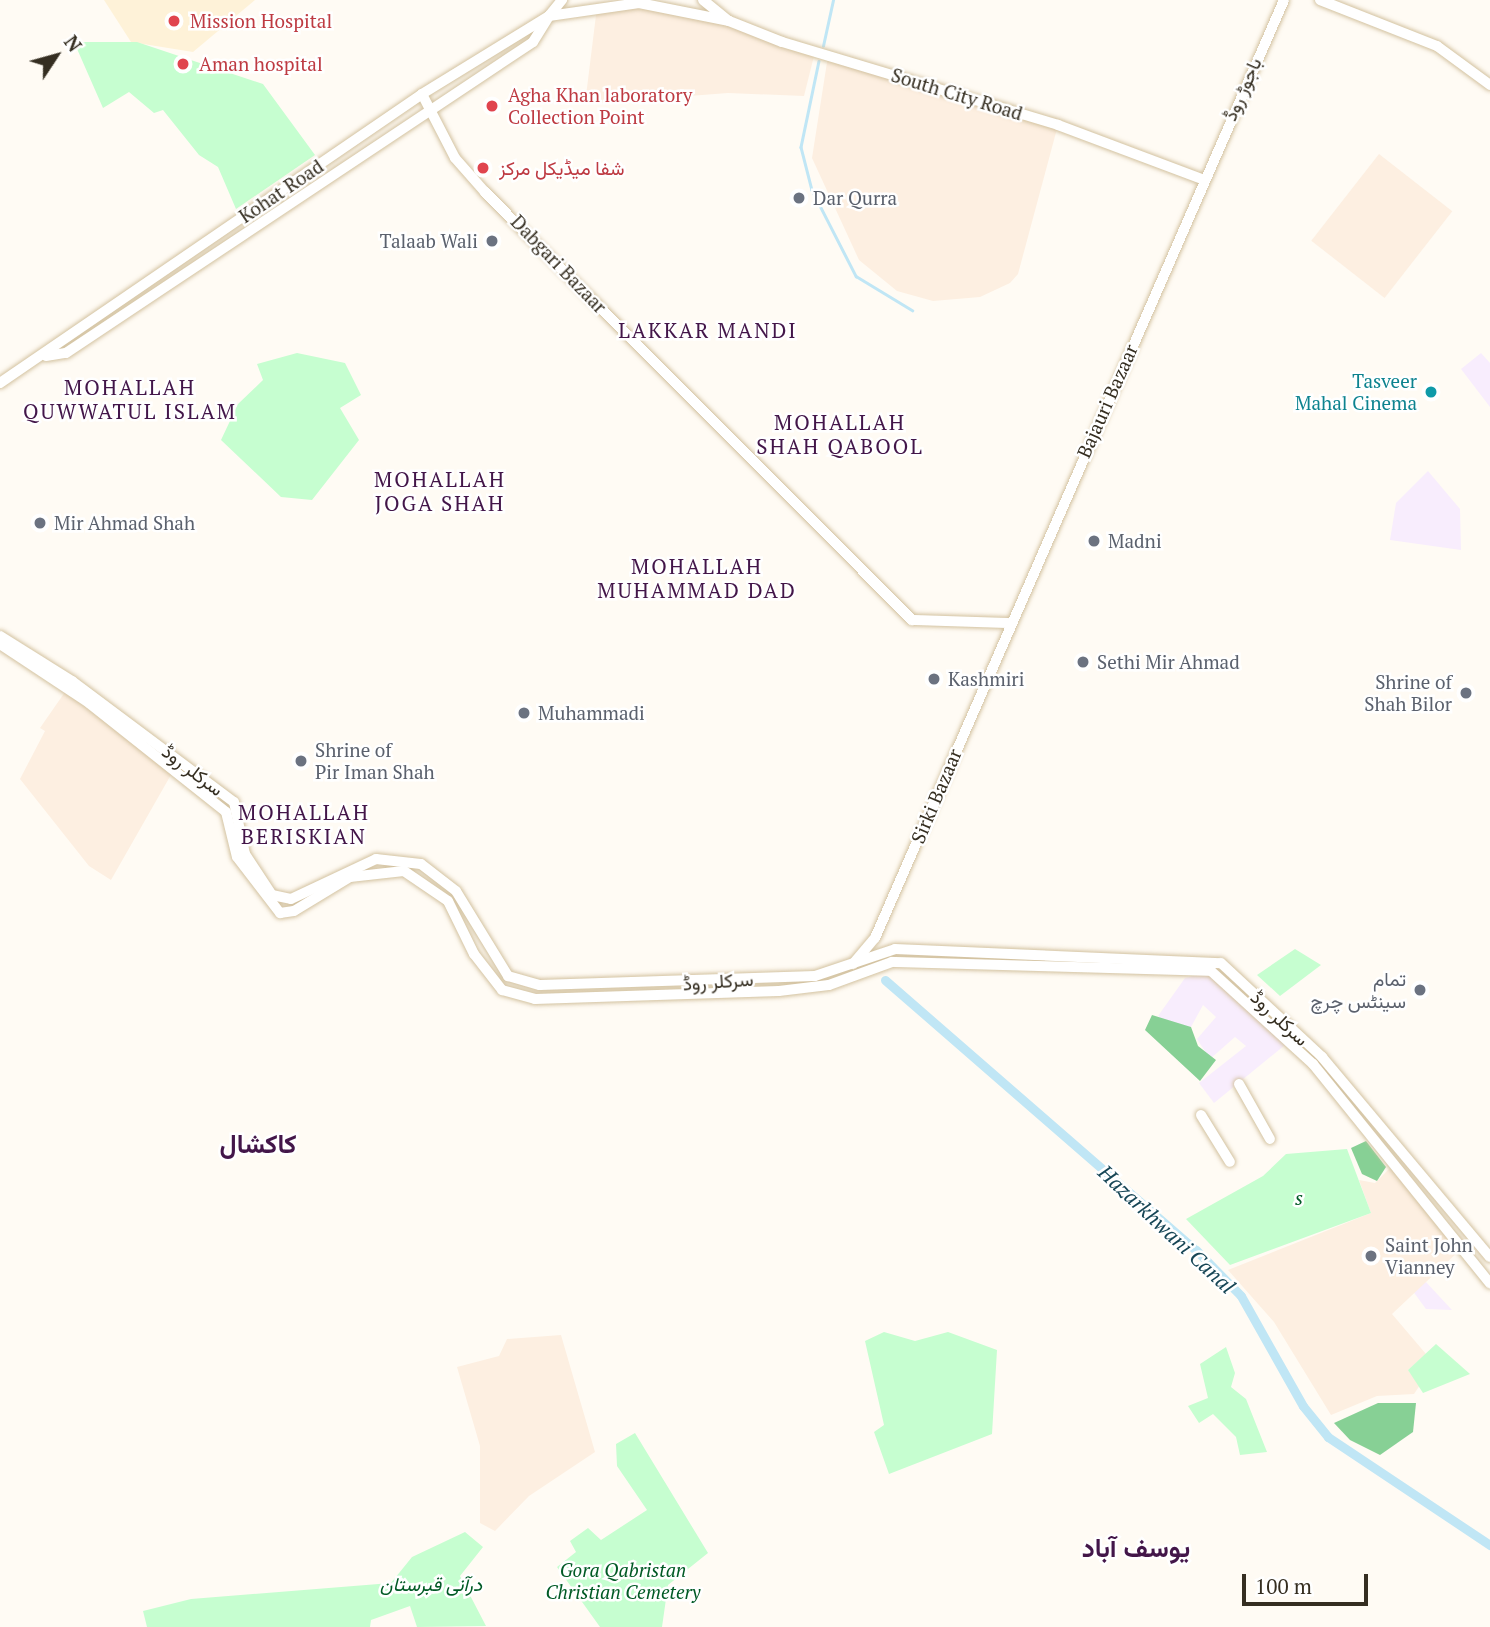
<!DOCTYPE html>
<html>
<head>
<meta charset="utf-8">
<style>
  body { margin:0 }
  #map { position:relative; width:1490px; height:1627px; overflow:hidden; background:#fffbf4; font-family:"PT Serif",Vazirmatn,serif }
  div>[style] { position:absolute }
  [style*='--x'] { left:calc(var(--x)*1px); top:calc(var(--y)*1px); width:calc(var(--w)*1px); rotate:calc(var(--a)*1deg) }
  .commercial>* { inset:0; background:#f8edfd }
  .built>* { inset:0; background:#fef2d8 }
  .education>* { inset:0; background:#fdefe1; transform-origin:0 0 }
  .green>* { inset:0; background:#c6fed0 }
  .forest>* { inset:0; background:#87d095 }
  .stream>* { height:2.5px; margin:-1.25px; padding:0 1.25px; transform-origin:1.25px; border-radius:1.25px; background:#c0e6f5 }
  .canal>* { height:9px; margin:-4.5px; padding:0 4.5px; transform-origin:4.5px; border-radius:4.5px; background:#c0e6f5 }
  .roads { filter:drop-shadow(0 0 2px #d3c2a0) drop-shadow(0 0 2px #d3c2a0) }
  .secondary>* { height:10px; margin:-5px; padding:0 5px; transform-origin:5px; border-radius:5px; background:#fff }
  .primary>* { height:10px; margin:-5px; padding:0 5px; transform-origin:5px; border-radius:5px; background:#fff }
  .dots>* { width:19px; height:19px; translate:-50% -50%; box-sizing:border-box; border:4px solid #fff; border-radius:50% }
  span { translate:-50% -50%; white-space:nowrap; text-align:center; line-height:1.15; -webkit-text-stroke:5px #fff; paint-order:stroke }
  .health-label { font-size:19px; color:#be3a42 }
  .left { translate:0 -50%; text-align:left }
  .street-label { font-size:19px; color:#352e21 }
  .worship-label { font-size:19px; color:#5b616d }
  .right { translate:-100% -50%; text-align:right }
  .culture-label { font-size:19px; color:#0d838f }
  .park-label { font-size:19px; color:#015a25; font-style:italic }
  .neighbourhood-label { font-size:21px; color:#431649; letter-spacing:2px }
  .water-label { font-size:21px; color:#174656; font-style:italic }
  .district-label { font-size:26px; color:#431649; font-weight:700 }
  .north { position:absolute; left:21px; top:21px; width:70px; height:70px; -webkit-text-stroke:5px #fff; paint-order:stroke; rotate:54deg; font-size:19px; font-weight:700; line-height:28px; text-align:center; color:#352e21 }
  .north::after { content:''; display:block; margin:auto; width:24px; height:32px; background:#352e21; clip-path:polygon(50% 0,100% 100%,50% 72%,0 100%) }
  .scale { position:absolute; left:1242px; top:1574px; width:126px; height:32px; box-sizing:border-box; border:4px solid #352e21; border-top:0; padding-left:9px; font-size:21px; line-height:24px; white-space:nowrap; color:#352e21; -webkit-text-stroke:5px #fff; paint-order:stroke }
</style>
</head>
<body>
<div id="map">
  <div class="commercial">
    <div style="clip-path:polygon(1481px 353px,1490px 363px,1490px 407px,1461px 369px)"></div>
    <div style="clip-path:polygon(1428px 471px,1460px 509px,1461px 550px,1390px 540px,1396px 503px)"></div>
    <div style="clip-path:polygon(1211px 971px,1285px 1045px,1214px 1103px,1199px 1083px,1246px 1046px,1235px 1037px,1210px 1059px,1197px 1039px,1216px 1017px,1203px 1005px,1191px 1027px,1179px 1030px,1158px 1016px,1185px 978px)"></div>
    <div style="clip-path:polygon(1426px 1282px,1452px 1310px,1426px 1309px,1412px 1290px)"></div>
  </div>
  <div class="built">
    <div style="clip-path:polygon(104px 0,255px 0,193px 52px,131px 42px)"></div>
  </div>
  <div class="education">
    <div style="clip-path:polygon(639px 3px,729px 21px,815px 52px,804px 96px,728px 93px,585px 104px,597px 7px)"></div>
    <div style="clip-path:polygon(828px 56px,1058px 125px,1018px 274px,1010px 283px,980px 297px,933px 301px,897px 291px,859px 260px,812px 158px)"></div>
    <div style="left:1379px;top:154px;width:93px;height:110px;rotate:38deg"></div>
    <div style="clip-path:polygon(65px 692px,172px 773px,111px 880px,89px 866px,20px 779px,45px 731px,40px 728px)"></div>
    <div style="clip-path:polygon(1391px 1167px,1460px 1250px,1392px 1314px,1426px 1354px,1408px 1370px,1420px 1385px,1414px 1394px,1377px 1396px,1331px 1415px,1274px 1322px,1228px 1270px,1371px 1213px,1359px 1180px,1375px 1183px)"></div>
    <div style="clip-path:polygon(561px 1335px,595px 1452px,529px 1496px,495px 1531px,480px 1523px,480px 1446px,457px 1367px,499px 1356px,507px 1339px)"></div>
  </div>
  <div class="green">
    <div style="clip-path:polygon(74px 42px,137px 42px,263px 84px,315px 155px,236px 209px,218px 167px,199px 155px,163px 110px,154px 113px,129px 92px,103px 108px)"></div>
    <div style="clip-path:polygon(297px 353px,345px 363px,361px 395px,340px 408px,359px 440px,312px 500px,281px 497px,221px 440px,238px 404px,263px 380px,257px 364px)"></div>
    <div style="clip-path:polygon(1295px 949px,1321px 965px,1280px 996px,1257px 975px)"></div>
    <div style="clip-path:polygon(1347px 1149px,1371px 1213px,1230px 1265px,1186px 1219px,1263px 1176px,1286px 1154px)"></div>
    <div style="clip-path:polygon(884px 1332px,915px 1341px,948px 1332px,997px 1350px,992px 1434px,889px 1474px,874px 1432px,884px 1425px,865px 1341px)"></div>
    <div style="clip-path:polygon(1436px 1344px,1470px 1374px,1423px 1393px,1408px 1370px)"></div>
    <div style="clip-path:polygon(1226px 1347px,1235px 1373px,1231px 1387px,1246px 1399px,1267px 1452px,1240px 1455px,1236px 1437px,1213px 1414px,1199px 1423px,1188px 1406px,1208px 1398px,1200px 1364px)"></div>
    <div style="clip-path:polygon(635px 1433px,708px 1553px,668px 1585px,662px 1627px,600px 1627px,557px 1567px,576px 1552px,570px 1541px,588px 1528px,601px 1540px,647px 1510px,617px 1466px,616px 1444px)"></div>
    <div style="clip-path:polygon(465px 1532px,483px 1547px,460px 1576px,486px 1626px,417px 1627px,410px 1606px,371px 1620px,370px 1627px,147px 1627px,143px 1611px,191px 1599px,391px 1583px,412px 1557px)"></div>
  </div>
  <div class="forest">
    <div style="clip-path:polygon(1152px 1015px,1191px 1027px,1198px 1046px,1216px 1060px,1200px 1081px,1145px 1030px)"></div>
    <div style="clip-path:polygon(1366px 1141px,1386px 1167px,1377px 1181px,1362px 1174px,1351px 1148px)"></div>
    <div style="clip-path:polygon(1378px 1403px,1416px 1403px,1413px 1432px,1380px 1455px,1350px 1440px,1334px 1423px)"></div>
  </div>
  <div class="stream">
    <div style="--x:823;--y:46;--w:47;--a:-77.7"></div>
    <div style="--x:819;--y:61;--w:88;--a:101.8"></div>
    <div style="--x:801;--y:147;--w:44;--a:75.7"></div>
    <div style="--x:812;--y:190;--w:97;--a:62.9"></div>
    <div style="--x:856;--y:276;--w:66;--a:31.3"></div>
  </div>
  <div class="canal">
    <div style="--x:885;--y:980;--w:412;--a:41"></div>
    <div style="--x:1196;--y:1250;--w:64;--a:45.6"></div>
    <div style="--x:1241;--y:1296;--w:126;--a:60.6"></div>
    <div style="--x:1303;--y:1406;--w:40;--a:51"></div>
    <div style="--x:1328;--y:1437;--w:195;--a:33.7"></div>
  </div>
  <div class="roads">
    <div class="secondary">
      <div style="--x:703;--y:0;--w:33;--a:39"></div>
      <div style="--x:729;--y:21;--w:57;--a:21.6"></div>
      <div style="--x:782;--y:42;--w:288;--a:16.7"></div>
      <div style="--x:1058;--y:125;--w:154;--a:20.6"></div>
      <div style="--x:1320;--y:0;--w:126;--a:21.5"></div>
      <div style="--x:1437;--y:46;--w:66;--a:36.3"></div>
      <div style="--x:422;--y:94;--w:72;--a:62.7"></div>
      <div style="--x:455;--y:158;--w:45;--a:48.6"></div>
      <div style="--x:485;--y:192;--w:605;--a:45.07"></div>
      <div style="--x:912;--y:620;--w:98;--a:1.8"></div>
      <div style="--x:46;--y:356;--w:20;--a:-9"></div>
      <div style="--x:66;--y:353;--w:561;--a:-33.66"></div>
      <div style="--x:533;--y:42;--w:31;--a:-58"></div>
      <div style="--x:549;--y:16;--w:91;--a:-8.2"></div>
      <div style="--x:639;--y:3;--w:92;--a:11.3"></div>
      <div style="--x:0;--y:383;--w:511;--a:-34.4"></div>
      <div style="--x:422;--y:94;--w:149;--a:-31.6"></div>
      <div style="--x:549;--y:16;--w:21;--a:-51"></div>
      <div style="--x:853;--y:964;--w:34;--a:-50"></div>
      <div style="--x:875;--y:938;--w:1023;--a:-66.44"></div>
      <div style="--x:1239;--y:1084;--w:63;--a:60.6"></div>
      <div style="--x:1201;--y:1115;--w:55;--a:58.3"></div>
    </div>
    <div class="primary">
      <div style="--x:0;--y:636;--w:85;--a:32"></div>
      <div style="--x:72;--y:681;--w:202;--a:36.8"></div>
      <div style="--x:234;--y:802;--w:53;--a:78.1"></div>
      <div style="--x:245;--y:854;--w:49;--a:56.6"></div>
      <div style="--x:272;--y:895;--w:19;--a:12"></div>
      <div style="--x:291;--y:899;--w:94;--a:-25.2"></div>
      <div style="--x:376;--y:859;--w:45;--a:6.3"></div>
      <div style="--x:421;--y:864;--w:44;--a:37.6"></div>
      <div style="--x:456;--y:891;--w:100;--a:58.5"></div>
      <div style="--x:508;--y:976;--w:33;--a:16"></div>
      <div style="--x:540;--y:985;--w:275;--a:-1.9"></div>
      <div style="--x:815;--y:976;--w:84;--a:-18.6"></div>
      <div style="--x:895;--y:949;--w:326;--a:2.5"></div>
      <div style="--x:1221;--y:963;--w:138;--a:42.9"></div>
      <div style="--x:1322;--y:1057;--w:261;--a:50"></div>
      <div style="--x:0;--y:644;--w:107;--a:33.5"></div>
      <div style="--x:89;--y:703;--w:175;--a:38.5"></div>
      <div style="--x:226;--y:812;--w:46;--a:76.3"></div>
      <div style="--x:237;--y:857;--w:71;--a:52.5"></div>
      <div style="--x:280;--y:913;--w:14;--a:-8"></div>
      <div style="--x:294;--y:911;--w:66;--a:-31.3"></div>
      <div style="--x:350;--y:877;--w:54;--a:-6.3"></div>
      <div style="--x:404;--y:871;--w:53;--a:34.3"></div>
      <div style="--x:448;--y:901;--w:59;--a:63.9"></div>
      <div style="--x:474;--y:954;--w:46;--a:52.1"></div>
      <div style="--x:502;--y:990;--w:34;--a:15"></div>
      <div style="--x:535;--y:999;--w:244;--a:-1.9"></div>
      <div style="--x:779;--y:991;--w:50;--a:-6.8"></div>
      <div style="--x:829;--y:985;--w:67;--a:-20.1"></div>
      <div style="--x:892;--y:962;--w:319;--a:1.6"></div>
      <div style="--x:1211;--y:971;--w:138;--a:42.4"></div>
      <div style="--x:1313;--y:1064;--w:282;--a:51.1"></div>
    </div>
  </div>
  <div class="dots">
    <div style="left:174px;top:21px;background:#e0444e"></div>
    <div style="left:183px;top:64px;background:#e0444e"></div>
    <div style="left:492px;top:106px;background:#e0444e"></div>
    <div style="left:483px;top:168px;background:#e0444e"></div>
    <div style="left:799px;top:198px;background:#6b7280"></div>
    <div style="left:492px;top:241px;background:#6b7280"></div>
    <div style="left:1431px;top:392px;background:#0f9aa8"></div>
    <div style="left:40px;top:523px;background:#6b7280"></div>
    <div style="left:1094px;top:541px;background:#6b7280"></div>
    <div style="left:1083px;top:662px;background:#6b7280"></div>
    <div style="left:934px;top:679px;background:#6b7280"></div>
    <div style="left:1466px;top:693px;background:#6b7280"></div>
    <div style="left:524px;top:713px;background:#6b7280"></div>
    <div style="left:301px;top:761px;background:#6b7280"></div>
    <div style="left:1420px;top:990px;background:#6b7280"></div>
    <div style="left:1371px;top:1256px;background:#6b7280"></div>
  </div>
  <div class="health-label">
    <span class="left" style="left:190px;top:21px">Mission Hospital</span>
    <span class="left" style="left:199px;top:64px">Aman hospital</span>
    <span class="left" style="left:508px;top:106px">Agha Khan laboratory<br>Collection Point</span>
    <span class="left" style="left:499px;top:168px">شفا میڈیکل مركز</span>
  </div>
  <div class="street-label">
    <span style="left:1242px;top:89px;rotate:-66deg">باجوڑ روڈ</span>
    <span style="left:957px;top:94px;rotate:17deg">South City Road</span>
    <span style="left:281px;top:191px;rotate:-34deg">Kohat Road</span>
    <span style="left:559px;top:264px;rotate:46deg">Dabgari Bazaar</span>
    <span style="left:1107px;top:401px;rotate:-66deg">Bajauri Bazaar</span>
    <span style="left:193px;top:770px;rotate:37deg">سرکلر روڈ</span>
    <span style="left:936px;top:796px;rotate:-67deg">Sirki Bazaar</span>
    <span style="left:718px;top:981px;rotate:-4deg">سرکلر روڈ</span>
    <span style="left:1280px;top:1018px;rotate:43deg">سرکلر روڈ</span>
  </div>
  <div class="worship-label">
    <span class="left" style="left:813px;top:198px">Dar Qurra</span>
    <span class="right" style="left:478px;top:241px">Talaab Wali</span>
    <span class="left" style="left:54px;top:523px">Mir Ahmad Shah</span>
    <span class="left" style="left:1108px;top:541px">Madni</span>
    <span class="left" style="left:1097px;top:662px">Sethi Mir Ahmad</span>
    <span class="left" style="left:948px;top:679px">Kashmiri</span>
    <span class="right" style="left:1452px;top:693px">Shrine of<br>Shah Bilor</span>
    <span class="left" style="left:538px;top:713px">Muhammadi</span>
    <span class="left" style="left:315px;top:761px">Shrine of<br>Pir Iman Shah</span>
    <span class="right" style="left:1406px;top:990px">تمام<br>سینٹس چرچ</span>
    <span class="left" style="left:1385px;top:1256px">Saint John<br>Vianney</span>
  </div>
  <div class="culture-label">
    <span class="right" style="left:1417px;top:392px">Tasveer<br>Mahal Cinema</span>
  </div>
  <div class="park-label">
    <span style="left:1299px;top:1198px">s</span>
    <span style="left:623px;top:1581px">Gora Qabristan<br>Christian Cemetery</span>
    <span style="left:431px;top:1584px">درآنی قبرستان</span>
  </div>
  <div class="neighbourhood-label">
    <span style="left:708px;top:330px">LAKKAR MANDI</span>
    <span style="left:130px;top:399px">MOHALLAH<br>QUWWATUL ISLAM</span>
    <span style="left:840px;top:434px">MOHALLAH<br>SHAH QABOOL</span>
    <span style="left:440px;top:491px">MOHALLAH<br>JOGA SHAH</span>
    <span style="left:697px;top:578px">MOHALLAH<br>MUHAMMAD DAD</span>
    <span style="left:304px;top:824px">MOHALLAH<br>BERISKIAN</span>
  </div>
  <div class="water-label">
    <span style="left:1167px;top:1229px;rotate:43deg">Hazarkhwani Canal</span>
  </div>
  <div class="district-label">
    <span style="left:258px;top:1144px">کاکشال</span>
    <span style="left:1136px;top:1548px">یوسف آباد</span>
  </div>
  <div class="north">N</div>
  <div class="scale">100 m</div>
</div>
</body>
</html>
